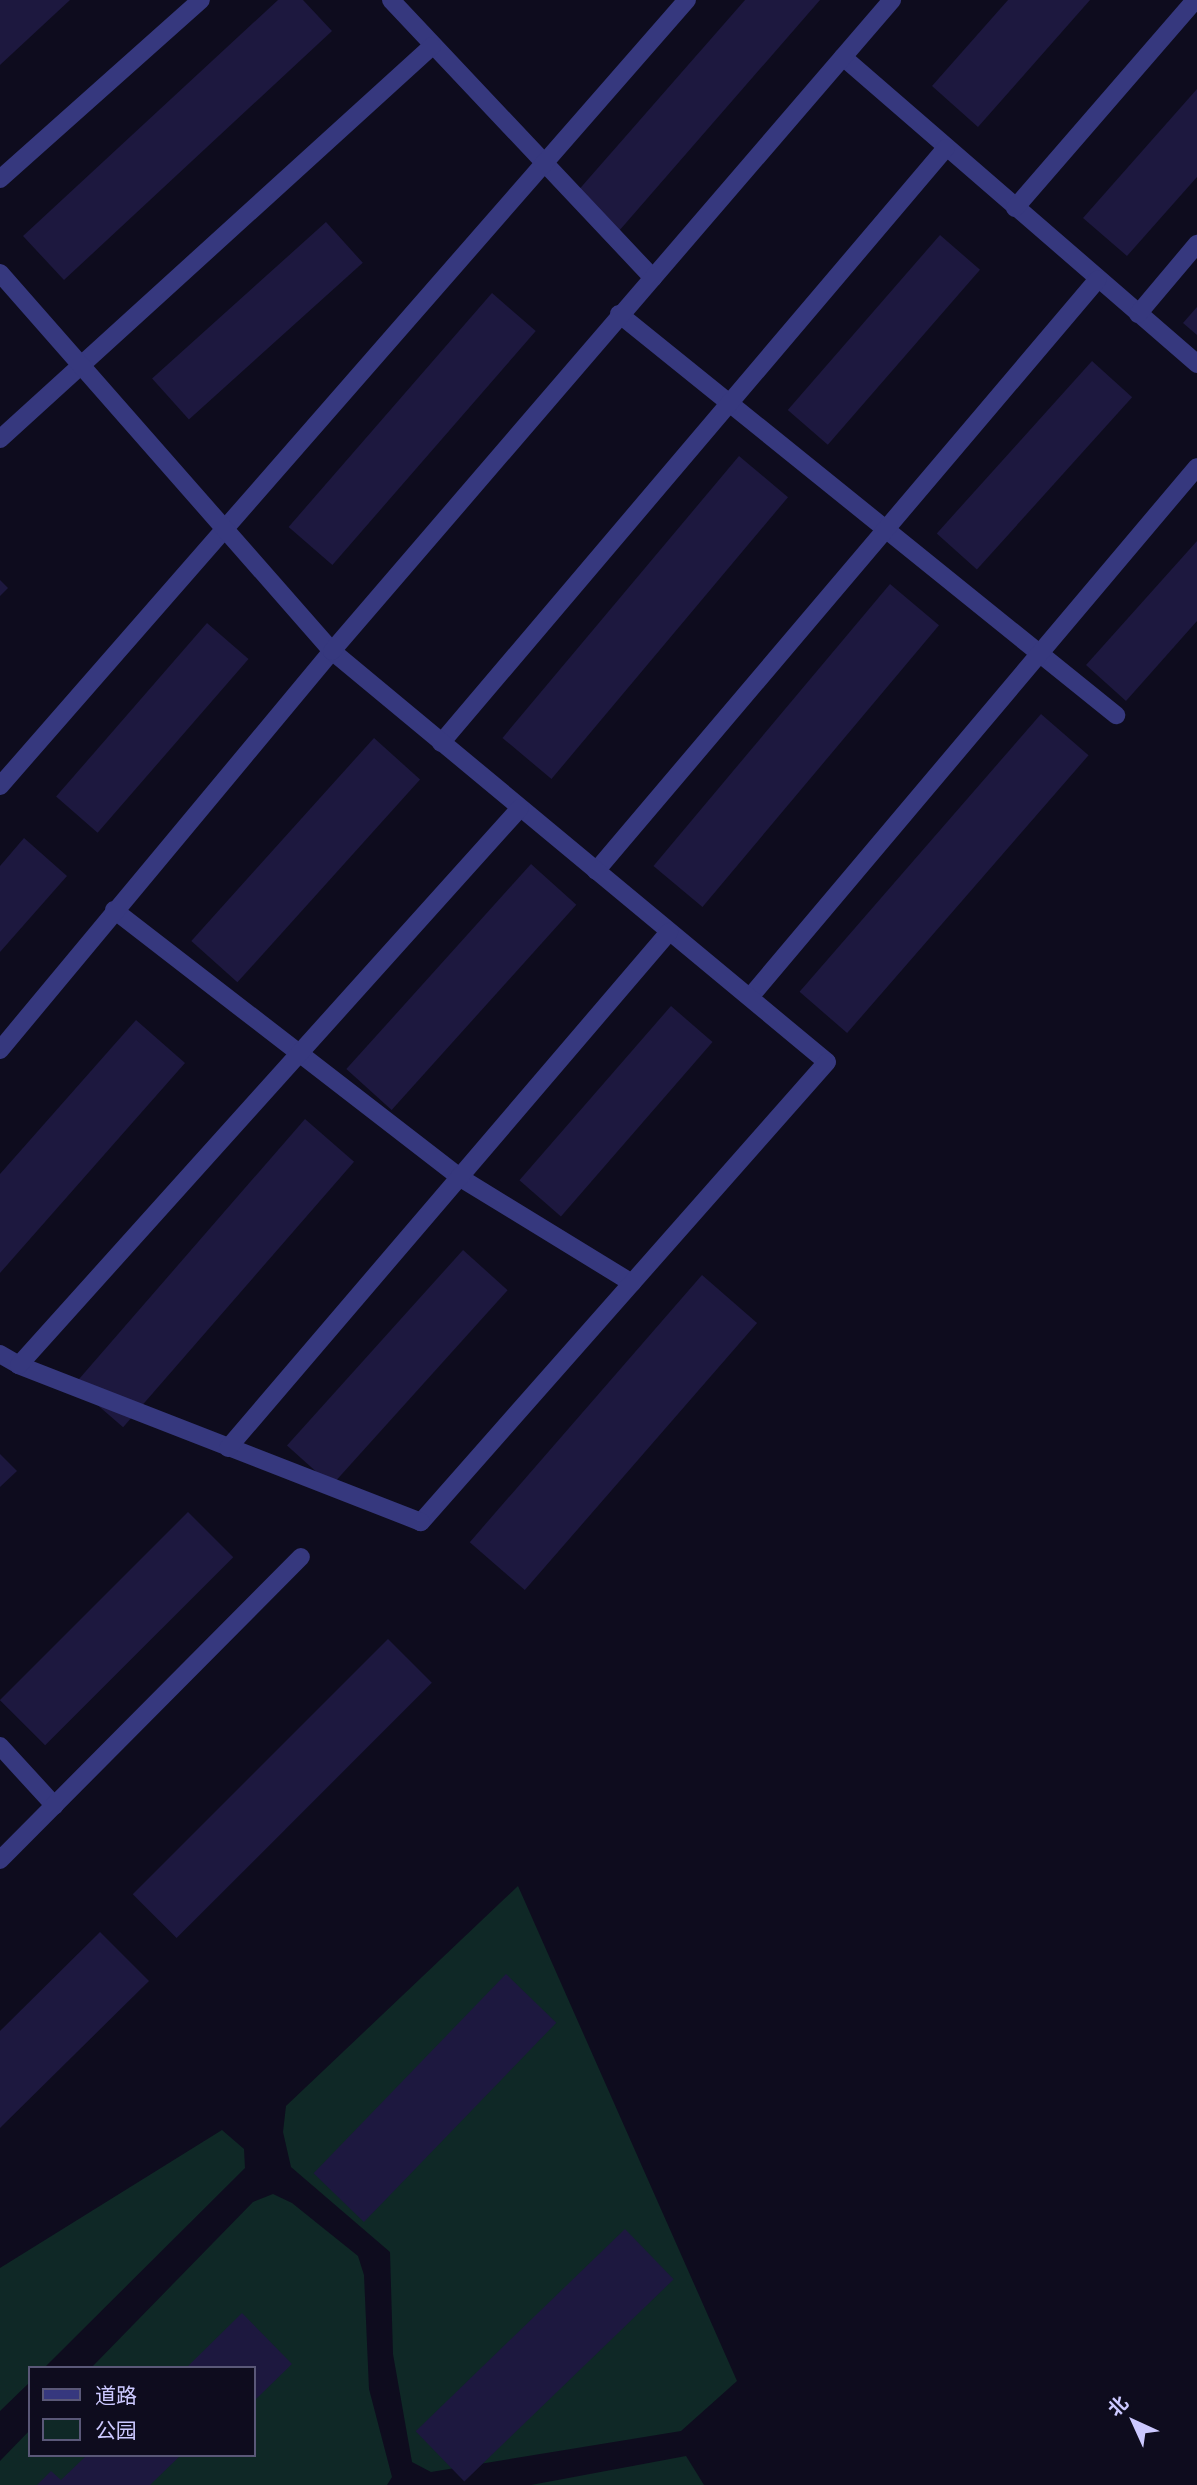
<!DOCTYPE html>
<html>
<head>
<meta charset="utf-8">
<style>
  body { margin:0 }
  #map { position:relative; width:1197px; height:2485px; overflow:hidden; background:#0e0c1e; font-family:"Source Sans 3","Noto Sans SC",sans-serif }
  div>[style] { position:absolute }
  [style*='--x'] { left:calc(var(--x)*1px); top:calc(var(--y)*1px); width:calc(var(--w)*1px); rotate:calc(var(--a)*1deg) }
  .green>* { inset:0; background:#0f2826 }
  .building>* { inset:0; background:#1d183f; transform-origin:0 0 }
  .lane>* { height:18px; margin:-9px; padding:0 9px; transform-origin:9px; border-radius:9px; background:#36387e }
  .street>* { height:18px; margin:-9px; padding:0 9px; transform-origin:9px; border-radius:9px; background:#36387e }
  span { translate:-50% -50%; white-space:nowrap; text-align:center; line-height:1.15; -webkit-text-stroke:7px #0e0c1e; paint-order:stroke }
  .legend { position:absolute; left:28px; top:2366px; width:228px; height:91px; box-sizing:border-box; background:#0e0c1e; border:2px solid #5a5878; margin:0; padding:9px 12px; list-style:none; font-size:21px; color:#ccc9ff }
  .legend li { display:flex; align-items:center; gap:14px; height:35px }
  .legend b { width:35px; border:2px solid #5a5878 }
  .north { position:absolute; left:1099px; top:2387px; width:70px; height:70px; -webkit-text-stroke:5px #0e0c1e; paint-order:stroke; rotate:315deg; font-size:19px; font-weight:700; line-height:28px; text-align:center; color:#ccc9ff }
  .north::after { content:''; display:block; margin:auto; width:24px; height:32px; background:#ccc9ff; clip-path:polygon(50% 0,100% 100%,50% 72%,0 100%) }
</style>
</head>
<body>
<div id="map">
  <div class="green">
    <div style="clip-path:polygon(518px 1886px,737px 2381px,681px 2431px,431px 2472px,412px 2462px,393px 2354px,390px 2252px,291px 2167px,283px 2132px,286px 2106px)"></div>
    <div style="clip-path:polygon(222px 2130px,244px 2149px,245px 2168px,44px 2368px,30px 2368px,30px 2382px,0 2411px,0 2268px)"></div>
    <div style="clip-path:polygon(273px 2194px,292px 2203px,358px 2256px,364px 2275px,369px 2389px,392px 2477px,387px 2485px,0 2485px,0 2461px,30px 2430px,30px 2455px,254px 2455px,254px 2368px,91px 2368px,253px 2202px)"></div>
    <div style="clip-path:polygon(686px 2456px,704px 2485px,531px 2485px)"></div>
  </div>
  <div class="building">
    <div style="clip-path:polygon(0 0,70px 0,0 65px)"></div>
    <div style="clip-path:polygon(278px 0,303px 0,332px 31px,64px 280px,23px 236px)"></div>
    <div style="clip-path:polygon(745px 0,820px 0,612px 239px,569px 201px)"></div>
    <div style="clip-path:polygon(1008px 0,1090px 0,978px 127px,932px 86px)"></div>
    <div style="clip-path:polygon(1197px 89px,1197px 177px,1127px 256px,1083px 218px)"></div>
    <div style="left:326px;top:222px;width:55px;height:234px;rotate:48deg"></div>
    <div style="left:940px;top:235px;width:53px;height:232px;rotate:41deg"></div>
    <div style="left:492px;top:293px;width:58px;height:310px;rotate:41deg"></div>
    <div style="clip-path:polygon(1197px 307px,1197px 335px,1183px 323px)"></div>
    <div style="left:1092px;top:361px;width:54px;height:232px;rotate:42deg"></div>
    <div style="left:739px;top:456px;width:64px;height:368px;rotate:40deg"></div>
    <div style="clip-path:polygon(1197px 541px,1197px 621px,1126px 701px,1086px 665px)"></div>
    <div style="clip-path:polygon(0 580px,8px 588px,0 596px)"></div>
    <div style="left:890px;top:584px;width:64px;height:368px;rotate:40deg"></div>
    <div style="left:207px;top:623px;width:55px;height:230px;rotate:41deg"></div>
    <div style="left:1041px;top:714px;width:63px;height:368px;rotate:41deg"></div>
    <div style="left:374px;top:738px;width:62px;height:273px;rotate:42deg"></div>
    <div style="clip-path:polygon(24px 838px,67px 876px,0 952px,0 866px)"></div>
    <div style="left:531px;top:864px;width:61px;height:276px;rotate:42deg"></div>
    <div style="left:671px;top:1006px;width:55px;height:231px;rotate:41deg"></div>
    <div style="clip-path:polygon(136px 1020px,185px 1063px,0 1273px,0 1174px)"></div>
    <div style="left:305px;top:1119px;width:65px;height:352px;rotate:41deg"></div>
    <div style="left:463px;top:1250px;width:60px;height:263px;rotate:42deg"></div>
    <div style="left:702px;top:1275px;width:73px;height:354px;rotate:41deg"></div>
    <div style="clip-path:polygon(0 1454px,17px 1471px,0 1487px)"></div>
    <div style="left:188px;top:1512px;width:64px;height:266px;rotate:45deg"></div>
    <div style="left:388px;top:1639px;width:62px;height:361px;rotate:45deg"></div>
    <div style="clip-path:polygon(100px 1932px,149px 1981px,0 2128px,0 2031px)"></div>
    <div style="left:506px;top:1974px;width:70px;height:277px;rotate:44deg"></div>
    <div style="left:625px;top:2229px;width:70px;height:291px;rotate:46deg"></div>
    <div style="clip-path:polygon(242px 2313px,292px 2364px,254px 2401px,254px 2368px,186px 2368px)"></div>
    <div style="clip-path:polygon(87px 2455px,181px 2455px,150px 2485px,37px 2485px,51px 2471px,61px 2480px)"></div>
  </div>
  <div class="lane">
    <div style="--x:391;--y:0;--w:382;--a:46.7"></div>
    <div style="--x:843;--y:57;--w:469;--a:40.9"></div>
    <div style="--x:0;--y:179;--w:269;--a:-41.7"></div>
    <div style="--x:1015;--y:208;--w:275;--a:-49.1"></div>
    <div style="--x:619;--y:314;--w:639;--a:38.9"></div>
    <div style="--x:1138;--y:314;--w:92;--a:-49.9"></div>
    <div style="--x:0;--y:439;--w:584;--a:-42.29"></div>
    <div style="--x:441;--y:743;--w:780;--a:-49.68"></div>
    <div style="--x:0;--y:786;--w:1044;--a:-48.85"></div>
    <div style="--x:596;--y:871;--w:776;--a:-49.7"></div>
    <div style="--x:114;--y:910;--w:436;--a:37.7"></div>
    <div style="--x:459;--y:1177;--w:203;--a:31.5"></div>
    <div style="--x:750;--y:997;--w:693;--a:-49.86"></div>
    <div style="--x:0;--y:1050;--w:519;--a:-50.24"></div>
    <div style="--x:332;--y:651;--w:643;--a:39.7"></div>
    <div style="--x:827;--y:1062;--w:614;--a:131.43"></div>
    <div style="--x:421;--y:1522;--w:432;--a:-158.7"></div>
    <div style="--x:19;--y:1365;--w:22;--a:-150"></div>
    <div style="--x:19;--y:1365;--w:749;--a:-48.03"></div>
    <div style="--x:228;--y:1448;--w:679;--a:-49.48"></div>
    <div style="--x:0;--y:1746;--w:81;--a:47.5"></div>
    <div style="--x:0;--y:1860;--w:427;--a:-45.2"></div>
  </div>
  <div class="street">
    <div style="--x:0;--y:273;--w:503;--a:48.71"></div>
    <div style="--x:332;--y:651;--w:859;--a:-49.3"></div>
  </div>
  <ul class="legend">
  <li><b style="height:9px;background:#36387e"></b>道路</li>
  <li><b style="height:19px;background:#0f2826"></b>公园</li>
  </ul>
  <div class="north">北</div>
</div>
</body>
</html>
